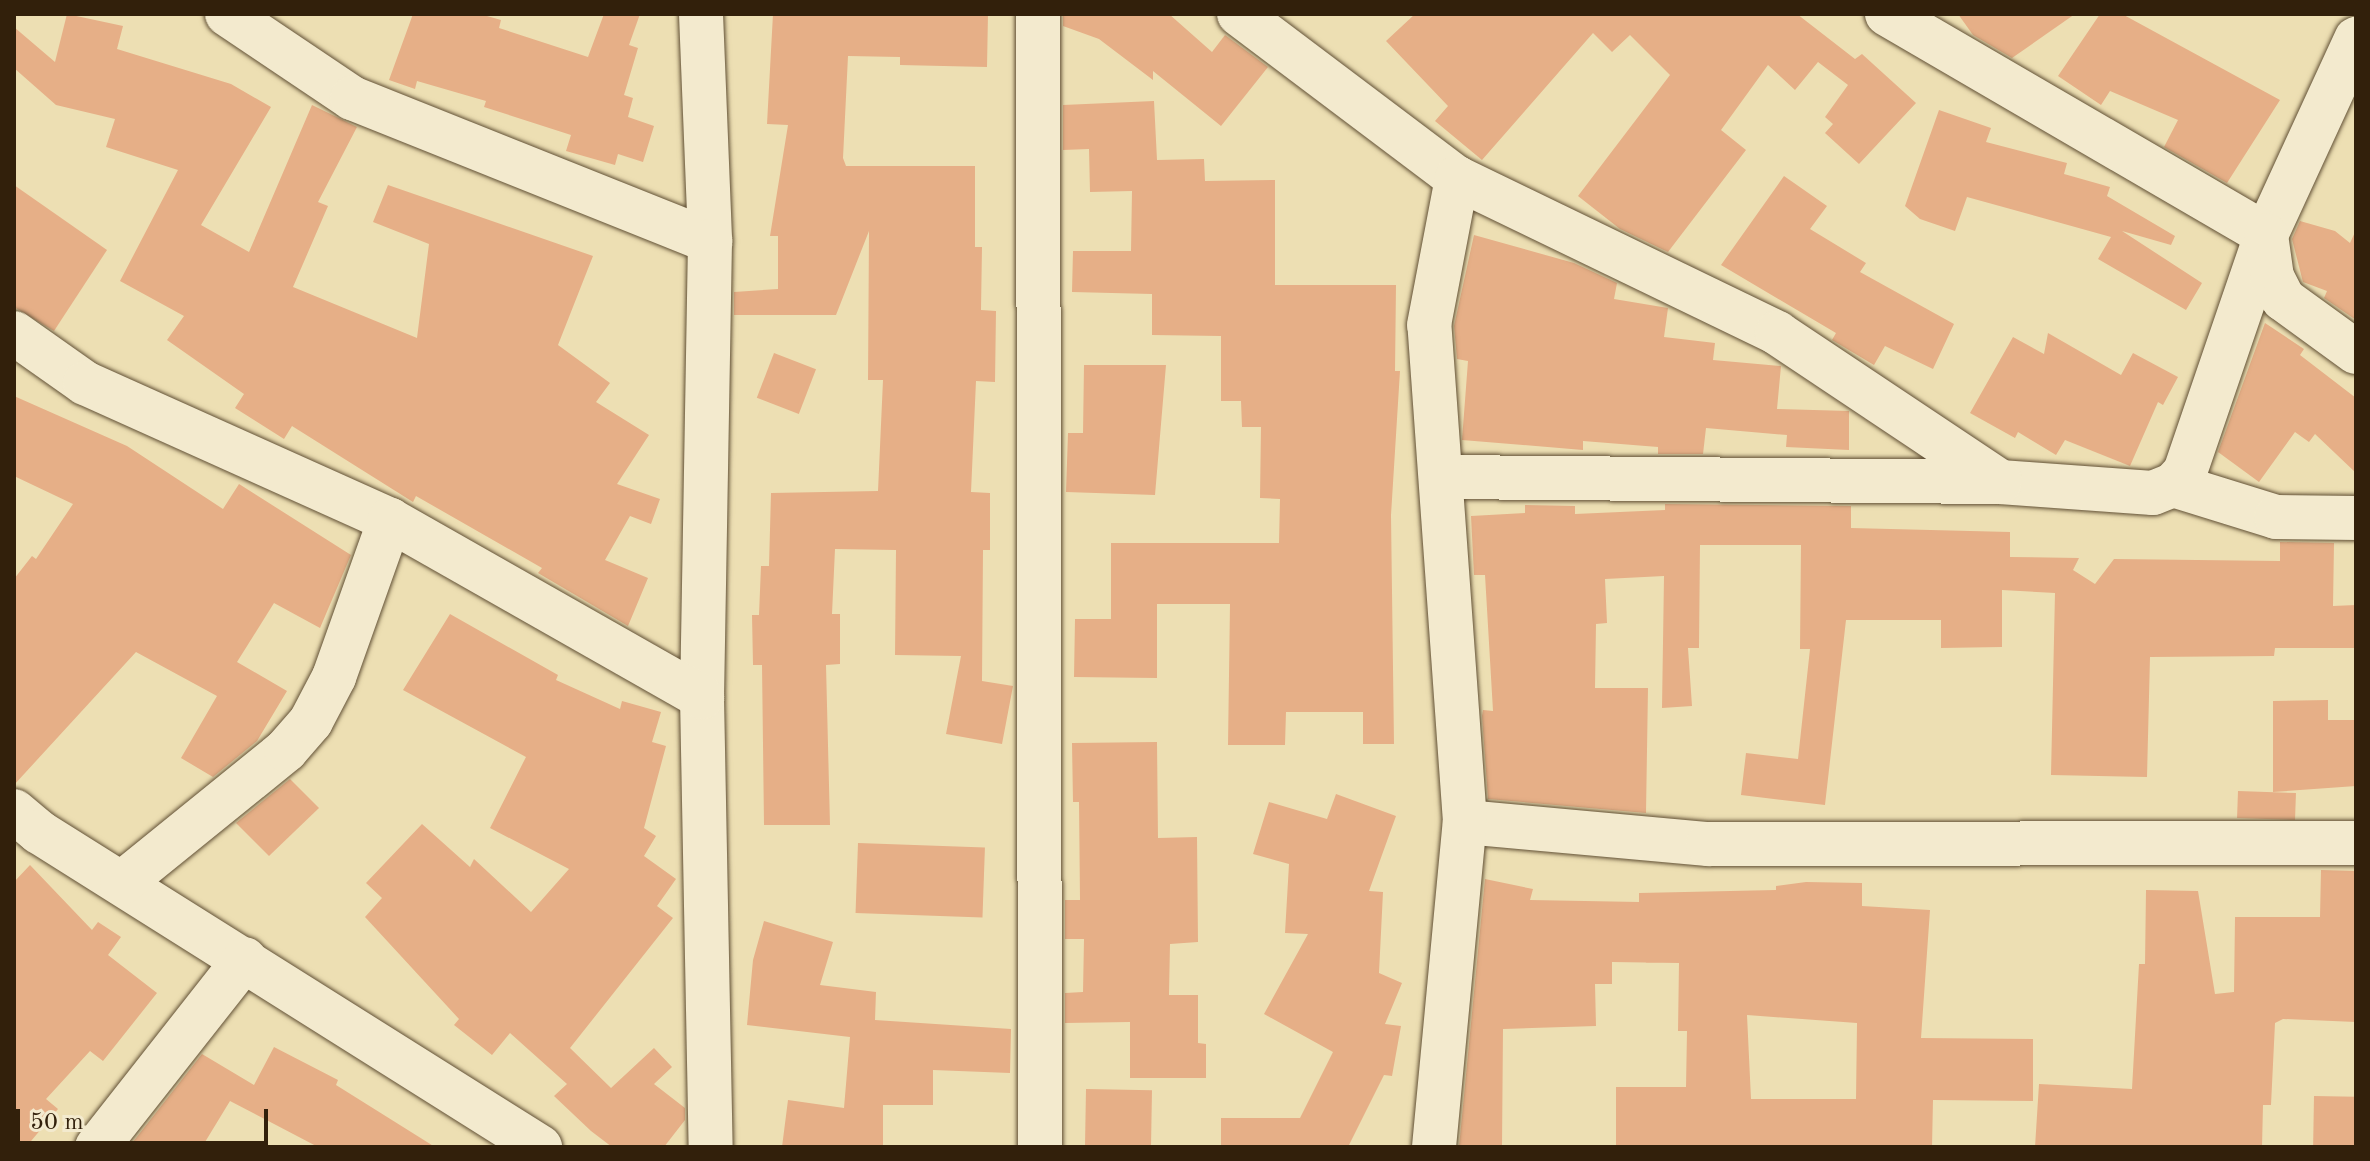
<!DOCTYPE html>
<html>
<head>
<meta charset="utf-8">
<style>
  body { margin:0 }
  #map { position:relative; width:2370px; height:1161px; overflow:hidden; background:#eddfb3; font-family:"Old Standard TT",serif }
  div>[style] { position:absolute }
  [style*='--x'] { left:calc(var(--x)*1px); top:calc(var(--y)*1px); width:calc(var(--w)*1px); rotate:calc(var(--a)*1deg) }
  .building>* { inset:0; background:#e6af87; transform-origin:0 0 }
  .roads { filter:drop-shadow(0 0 2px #615035) drop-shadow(0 0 2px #615035) }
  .minor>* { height:44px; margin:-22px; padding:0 22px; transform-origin:22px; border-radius:22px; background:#f3eace }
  span { translate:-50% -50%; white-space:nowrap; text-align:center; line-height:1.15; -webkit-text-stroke:6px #f3eace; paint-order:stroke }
  .frame { position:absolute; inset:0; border:16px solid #32200b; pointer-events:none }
  .scale { position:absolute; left:16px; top:1109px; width:252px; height:36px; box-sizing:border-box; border:4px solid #32200b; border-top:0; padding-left:10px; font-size:24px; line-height:28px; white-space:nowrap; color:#32200b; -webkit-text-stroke:6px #f3eace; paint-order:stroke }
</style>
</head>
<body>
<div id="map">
  <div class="building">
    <div style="clip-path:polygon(67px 14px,123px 26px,117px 49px,231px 84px,271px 107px,201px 225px,249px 252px,312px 105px,357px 127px,318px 202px,328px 206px,293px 287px,417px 338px,429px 244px,373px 222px,388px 185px,593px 256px,558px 345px,610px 383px,596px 402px,649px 435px,617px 484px,660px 499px,651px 524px,630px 516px,605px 560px,648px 578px,628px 626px,538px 573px,542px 568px,416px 496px,413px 502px,292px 426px,284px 439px,235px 408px,244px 394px,167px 340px,184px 316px,120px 281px,178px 170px,106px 147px,115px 119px,56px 105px,14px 68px,14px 27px,55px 62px)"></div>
    <div style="clip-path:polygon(413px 14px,480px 14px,501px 20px,499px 28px,588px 57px,604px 14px,640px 14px,629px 45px,638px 48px,624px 95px,633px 98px,628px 117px,654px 126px,643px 162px,618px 154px,615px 165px,566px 151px,571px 135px,484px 107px,486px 101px,417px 81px,415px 89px,389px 80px)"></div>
    <div style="clip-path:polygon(773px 14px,988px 14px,987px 67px,900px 65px,900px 57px,848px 56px,843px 158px,846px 166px,975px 166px,975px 247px,982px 247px,981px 310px,996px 311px,995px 382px,976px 381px,971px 492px,990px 493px,990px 550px,983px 550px,982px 681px,1013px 686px,1002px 744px,946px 734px,961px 656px,895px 655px,896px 550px,835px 549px,832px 614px,840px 614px,840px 664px,826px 665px,830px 825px,764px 825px,762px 665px,753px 665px,752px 615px,759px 615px,761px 566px,769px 566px,771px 493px,878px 491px,883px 380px,868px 380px,869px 231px,836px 315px,734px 315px,734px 292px,778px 289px,778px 236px,770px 236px,788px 125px,767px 124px)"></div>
    <div style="clip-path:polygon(1063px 14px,1169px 14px,1212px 52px,1225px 35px,1268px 67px,1221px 126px,1153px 71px,1153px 80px,1099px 39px,1063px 26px)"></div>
    <div style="clip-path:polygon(1415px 14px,1797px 14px,1855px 59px,1862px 54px,1916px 103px,1859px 164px,1825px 133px,1833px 124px,1825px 117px,1848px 85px,1818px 62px,1795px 90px,1768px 65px,1721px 130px,1746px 150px,1668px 252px,1620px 229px,1578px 196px,1670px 75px,1630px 35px,1612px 52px,1593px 33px,1482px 160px,1435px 121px,1448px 106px,1386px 41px)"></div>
    <div style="clip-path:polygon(1958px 14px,2075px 14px,2012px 58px,1973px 35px)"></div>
    <div style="clip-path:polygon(2100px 14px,2122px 14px,2280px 100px,2227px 183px,2164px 147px,2178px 120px,2110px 91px,2101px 105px,2058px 76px)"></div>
    <div style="clip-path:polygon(1154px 101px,1157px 160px,1204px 159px,1205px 181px,1275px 180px,1275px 285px,1396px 285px,1395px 371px,1400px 371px,1391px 515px,1394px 744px,1363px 744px,1363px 712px,1286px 712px,1285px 745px,1228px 745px,1230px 604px,1157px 604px,1157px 678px,1074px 677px,1075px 619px,1111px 619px,1111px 543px,1279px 543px,1280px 499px,1260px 498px,1261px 427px,1242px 427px,1241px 401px,1221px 401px,1221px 336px,1152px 335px,1152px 294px,1072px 292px,1073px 251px,1131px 251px,1132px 191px,1090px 192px,1089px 149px,1063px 150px,1063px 105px)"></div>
    <div style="clip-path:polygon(1939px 110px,1991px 128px,1986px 142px,2067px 163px,2064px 174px,2110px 187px,2107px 196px,2175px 236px,2171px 245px,2122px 231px,2202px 283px,2186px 310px,2098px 259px,2111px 237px,1967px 197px,1955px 231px,1920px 219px,1905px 206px)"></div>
    <div style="clip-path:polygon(1784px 176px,1827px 206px,1810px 229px,1866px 263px,1860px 272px,1954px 324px,1933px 369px,1885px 346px,1874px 365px,1832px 340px,1836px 333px,1721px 265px)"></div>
    <div style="clip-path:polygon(14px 185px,107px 250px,54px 331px,14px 307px)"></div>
    <div style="clip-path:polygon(2300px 221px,2335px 231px,2350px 243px,2356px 230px,2356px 320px,2324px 298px,2327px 291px,2303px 282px,2292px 239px)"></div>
    <div style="clip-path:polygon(1474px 235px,1574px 263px,1617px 283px,1614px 299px,1668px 308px,1664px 337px,1715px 343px,1713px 360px,1781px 366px,1777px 409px,1849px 411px,1849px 450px,1786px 447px,1787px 435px,1706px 428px,1703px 454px,1658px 454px,1658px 447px,1583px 441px,1583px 450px,1462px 440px,1468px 361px,1457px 359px,1454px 326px)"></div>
    <div style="clip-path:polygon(2265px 323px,2304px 349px,2300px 355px,2356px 398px,2356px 473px,2315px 434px,2309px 442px,2295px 432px,2259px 482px,2218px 452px)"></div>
    <div style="clip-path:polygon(2048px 333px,2121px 375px,2133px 353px,2178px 377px,2163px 405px,2158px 402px,2130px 466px,2065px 440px,2056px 455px,2018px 432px,2015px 438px,1970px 413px,2013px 337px,2044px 354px)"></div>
    <div style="left:774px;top:353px;width:45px;height:48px;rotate:21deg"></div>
    <div style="clip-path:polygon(1084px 365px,1166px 365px,1155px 495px,1066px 492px,1068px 433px,1083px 433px)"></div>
    <div style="clip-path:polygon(14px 396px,127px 446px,223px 509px,239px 484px,351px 555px,320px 628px,274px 603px,237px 662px,287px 691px,257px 741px,213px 777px,181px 758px,217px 696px,136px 652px,14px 785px,14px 579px,32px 556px,36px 559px,73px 504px,14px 476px)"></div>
    <div style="clip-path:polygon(1665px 504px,1851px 506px,1851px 528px,2010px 532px,2010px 557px,2079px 558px,2073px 570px,2095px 584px,2114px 559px,2280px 561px,2280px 542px,2334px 543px,2333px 606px,2356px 605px,2356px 648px,2275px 648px,2274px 656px,2150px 657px,2147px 777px,2051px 775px,2055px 593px,2002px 590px,2002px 647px,1941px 648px,1941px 620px,1846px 620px,1825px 805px,1741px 795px,1746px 753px,1798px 759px,1810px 649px,1800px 649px,1801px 545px,1700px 545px,1699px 648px,1688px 648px,1692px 706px,1662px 708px,1664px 576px,1605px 579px,1607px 623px,1596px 624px,1595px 688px,1648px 688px,1646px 813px,1488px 799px,1482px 716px,1483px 710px,1493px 711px,1485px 575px,1474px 575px,1471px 516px,1525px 513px,1525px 505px,1575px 506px,1575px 514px,1665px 510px)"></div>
    <div style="clip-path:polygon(450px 614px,558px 675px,556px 680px,620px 709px,622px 701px,661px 712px,652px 742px,666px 746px,644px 828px,656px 836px,644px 856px,676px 879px,657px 906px,673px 918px,570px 1048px,611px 1088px,654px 1048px,672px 1067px,654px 1084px,685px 1108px,685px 1120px,664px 1147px,612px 1147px,591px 1131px,554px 1096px,567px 1084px,510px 1033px,492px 1055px,454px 1025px,459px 1019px,365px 917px,382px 898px,366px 883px,422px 824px,470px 867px,474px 859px,531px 912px,569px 869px,490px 828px,526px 757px,403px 690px)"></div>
    <div style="clip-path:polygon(2328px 700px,2328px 720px,2356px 720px,2356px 786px,2273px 792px,2273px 701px)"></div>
    <div style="clip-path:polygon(1157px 742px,1158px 838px,1197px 837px,1198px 942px,1170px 944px,1169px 995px,1198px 995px,1198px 1043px,1206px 1044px,1206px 1078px,1130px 1078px,1130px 1022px,1065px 1023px,1065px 993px,1083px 992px,1084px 939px,1065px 939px,1065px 900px,1080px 900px,1079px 802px,1073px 802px,1072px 743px)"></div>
    <div style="clip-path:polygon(290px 779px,319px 808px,269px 856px,236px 823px)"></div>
    <div style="left:2238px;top:791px;width:58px;height:27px;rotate:2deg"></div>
    <div style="clip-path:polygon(1336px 794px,1396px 816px,1369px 891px,1383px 892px,1379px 973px,1402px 983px,1385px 1024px,1401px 1026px,1392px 1076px,1384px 1075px,1348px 1147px,1221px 1147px,1221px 1118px,1300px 1118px,1333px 1052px,1264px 1014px,1308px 934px,1285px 933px,1289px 864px,1253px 854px,1269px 802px,1327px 819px)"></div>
    <div style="left:858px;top:843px;width:127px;height:70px;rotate:2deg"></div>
    <div style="clip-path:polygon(30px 865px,92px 930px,98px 922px,121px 937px,108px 955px,157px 993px,103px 1061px,90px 1051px,46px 1099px,58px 1109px,26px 1147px,14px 1147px,14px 882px)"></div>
    <div style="clip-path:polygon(2321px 870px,2356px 871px,2356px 1022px,2283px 1019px,2275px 1023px,2271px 1105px,2263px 1105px,2262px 1147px,2035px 1147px,2039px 1084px,2132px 1089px,2139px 964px,2145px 964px,2146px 890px,2198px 891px,2215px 994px,2234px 992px,2235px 917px,2320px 917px)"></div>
    <div style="clip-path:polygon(evenodd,1485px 879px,1533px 889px,1530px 900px,1639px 902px,1639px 893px,1776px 890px,1776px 886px,1806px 882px,1862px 883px,1862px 906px,1930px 910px,1921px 1038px,2033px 1039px,2033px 1101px,1933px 1100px,1932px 1147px,1616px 1147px,1616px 1087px,1686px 1087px,1687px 1031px,1678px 1031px,1679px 963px,1612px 962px,1612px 984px,1595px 984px,1596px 1026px,1503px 1029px,1502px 1147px,1459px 1147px,1485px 879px,1747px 1015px,1857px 1023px,1856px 1099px,1751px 1099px,1747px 1015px)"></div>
    <div style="clip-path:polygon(764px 921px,833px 942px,820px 985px,876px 992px,875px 1020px,1011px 1029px,1010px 1073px,933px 1070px,933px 1105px,883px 1105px,883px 1147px,782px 1147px,788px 1100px,844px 1108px,850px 1037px,747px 1025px,753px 960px)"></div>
    <div style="clip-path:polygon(274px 1047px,338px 1080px,336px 1085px,435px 1147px,318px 1147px,230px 1101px,202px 1147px,129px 1147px,202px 1054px,254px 1085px)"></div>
    <div style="left:1086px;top:1089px;width:66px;height:58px;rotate:1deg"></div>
    <div style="left:2314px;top:1096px;width:42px;height:51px;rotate:1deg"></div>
  </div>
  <div class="roads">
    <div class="minor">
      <div style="--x:227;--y:14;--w:151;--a:33.9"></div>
      <div style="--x:352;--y:98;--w:386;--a:21.8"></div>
      <div style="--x:701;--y:14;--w:227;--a:87.7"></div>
      <div style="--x:710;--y:241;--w:456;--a:91"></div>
      <div style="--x:702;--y:697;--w:450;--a:88.9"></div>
      <div style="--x:1038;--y:14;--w:1133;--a:89.9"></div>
      <div style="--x:1239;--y:14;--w:273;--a:37"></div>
      <div style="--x:1457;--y:178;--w:356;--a:25.8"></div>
      <div style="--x:1777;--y:333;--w:268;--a:33.7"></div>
      <div style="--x:2000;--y:482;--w:153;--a:4.1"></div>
      <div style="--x:2153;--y:493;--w:22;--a:-22"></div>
      <div style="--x:2173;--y:485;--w:18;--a:-47"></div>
      <div style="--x:2185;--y:472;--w:250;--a:-71.1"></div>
      <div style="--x:2266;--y:235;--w:216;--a:-65.3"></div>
      <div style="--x:1887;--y:14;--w:439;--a:30.2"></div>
      <div style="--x:2266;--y:235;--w:42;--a:81.9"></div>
      <div style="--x:2272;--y:277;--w:25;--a:63"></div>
      <div style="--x:2283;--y:299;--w:90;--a:36"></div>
      <div style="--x:14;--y:333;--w:87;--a:35.2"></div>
      <div style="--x:85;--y:383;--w:334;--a:24.2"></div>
      <div style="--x:390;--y:520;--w:359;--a:29.6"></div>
      <div style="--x:1444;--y:477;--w:556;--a:0.52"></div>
      <div style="--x:2173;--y:485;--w:108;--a:17.3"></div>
      <div style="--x:2276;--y:517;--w:80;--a:0.7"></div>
      <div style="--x:14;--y:811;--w:33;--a:40"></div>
      <div style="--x:39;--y:832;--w:592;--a:32.16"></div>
      <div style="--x:1465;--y:822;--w:244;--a:5.2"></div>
      <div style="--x:1708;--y:844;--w:648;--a:-0.09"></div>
      <div style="--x:122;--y:883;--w:211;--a:-39"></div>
      <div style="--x:286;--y:750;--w:38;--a:-49"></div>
      <div style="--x:311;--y:721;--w:50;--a:-62.4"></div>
      <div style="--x:334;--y:677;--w:167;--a:-70.4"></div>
      <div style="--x:97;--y:1147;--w:239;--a:-51.8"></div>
      <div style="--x:1434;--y:1147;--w:326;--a:-84.6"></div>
      <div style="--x:1465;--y:822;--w:498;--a:-94.1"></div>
      <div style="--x:1429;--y:325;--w:150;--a:-79.2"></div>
    </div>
  </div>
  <div class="frame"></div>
  <div class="scale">50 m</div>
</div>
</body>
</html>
